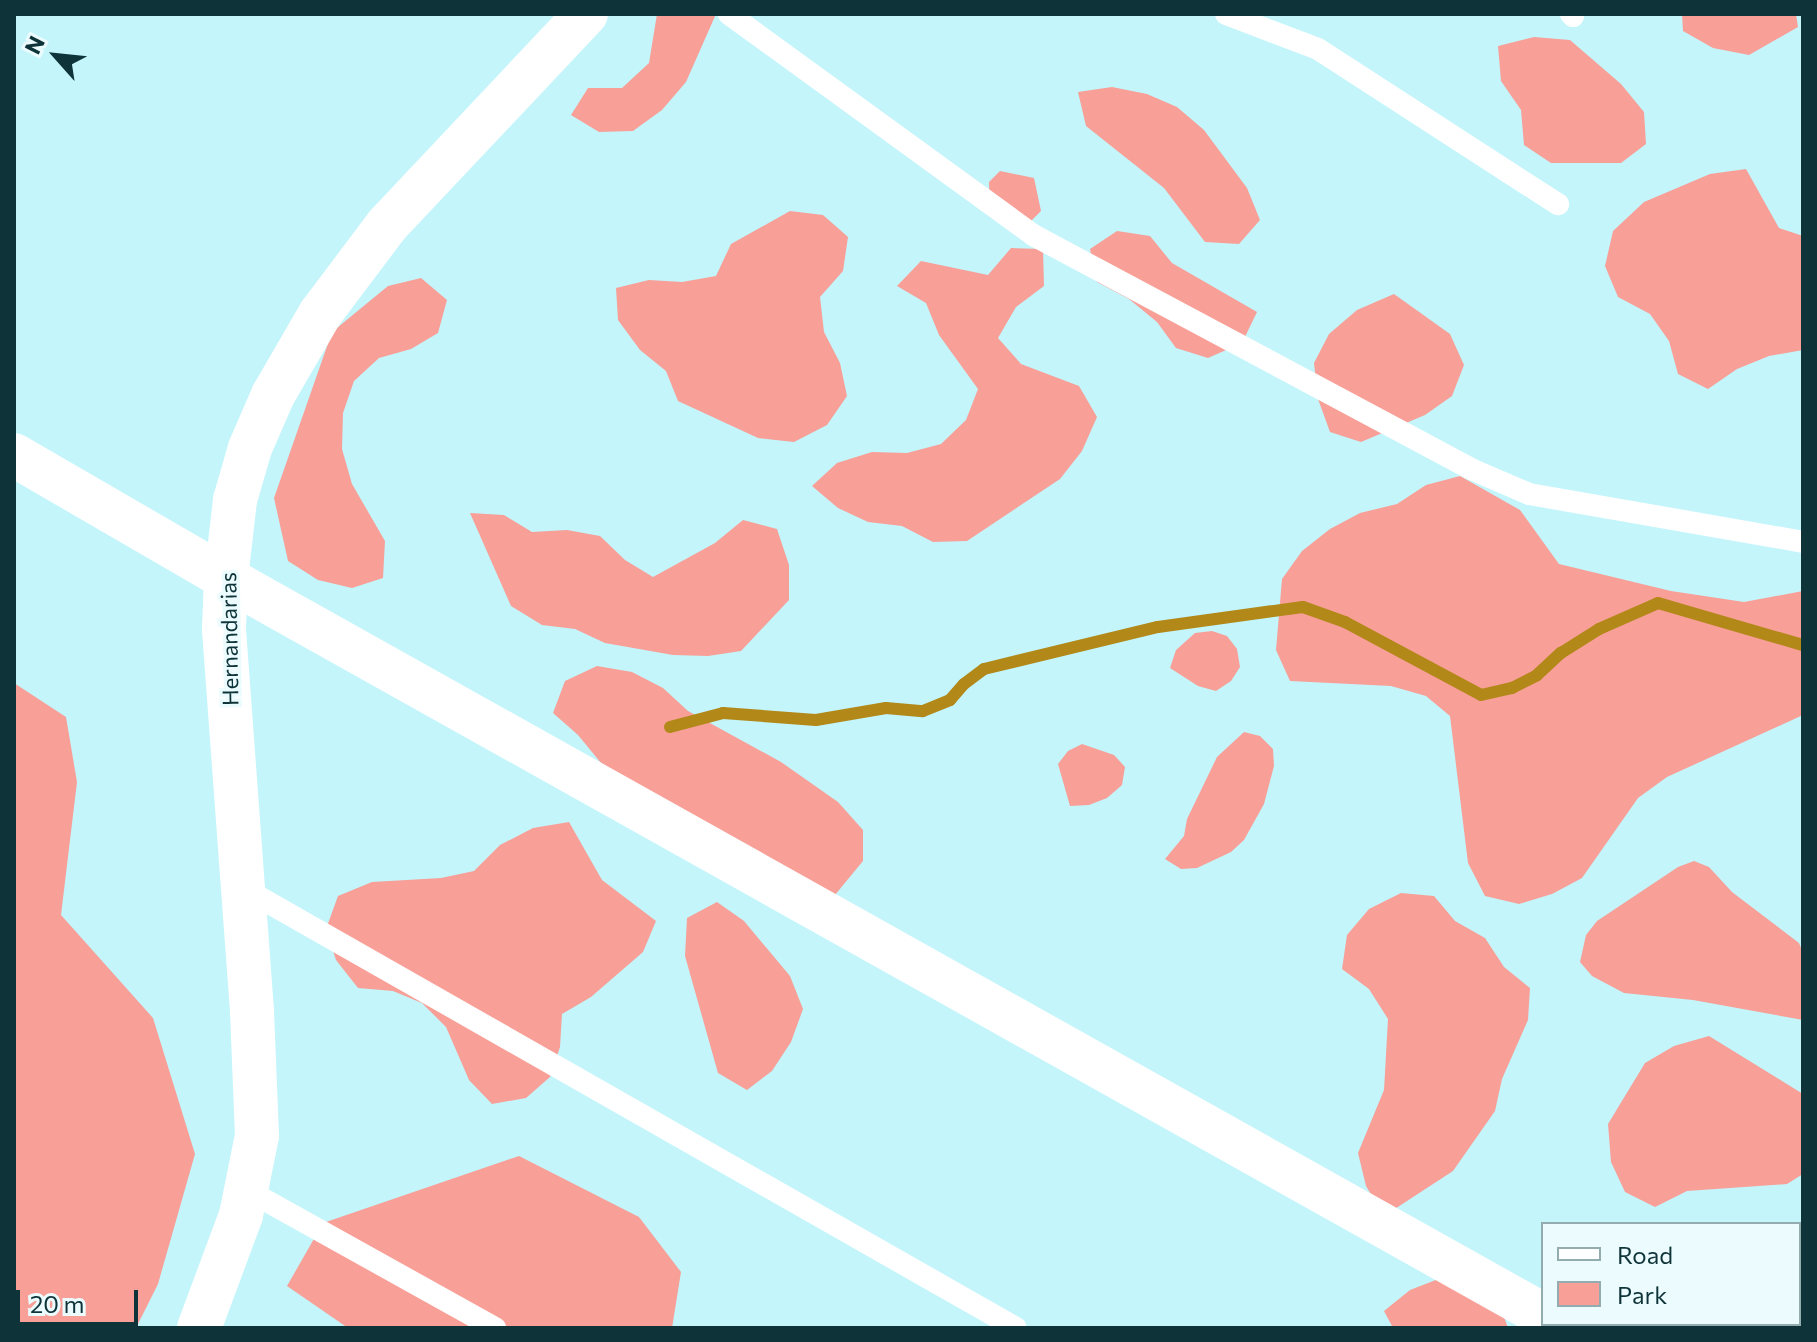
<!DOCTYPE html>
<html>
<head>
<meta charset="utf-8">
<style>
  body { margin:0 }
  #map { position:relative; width:1817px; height:1342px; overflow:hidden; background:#c4f5fb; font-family:Commissioner,sans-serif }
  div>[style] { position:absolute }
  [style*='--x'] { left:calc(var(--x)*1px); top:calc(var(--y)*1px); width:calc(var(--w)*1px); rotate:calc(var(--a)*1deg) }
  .green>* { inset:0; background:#f89f97 }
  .stream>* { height:12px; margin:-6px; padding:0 6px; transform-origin:6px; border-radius:6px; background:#b28819 }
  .service>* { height:22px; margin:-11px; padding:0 11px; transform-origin:11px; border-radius:11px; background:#fff }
  .minor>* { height:44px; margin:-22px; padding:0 22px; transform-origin:22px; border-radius:22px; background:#fff }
  .tertiary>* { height:44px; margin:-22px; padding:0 22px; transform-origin:22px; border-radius:22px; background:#fff }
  span { translate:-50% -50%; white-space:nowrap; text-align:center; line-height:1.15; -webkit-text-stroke:7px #ecfcfe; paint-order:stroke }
  .street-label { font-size:22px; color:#0e3338 }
  .frame { position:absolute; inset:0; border:16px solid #0e3338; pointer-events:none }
  .legend { position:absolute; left:1541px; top:1222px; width:260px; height:104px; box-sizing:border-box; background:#ecfcfe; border:2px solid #93acaf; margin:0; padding:10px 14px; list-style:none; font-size:24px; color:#0e3338 }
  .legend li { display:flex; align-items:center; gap:16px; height:40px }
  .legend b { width:40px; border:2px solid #93acaf }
  .north { position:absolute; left:16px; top:16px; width:80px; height:80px; -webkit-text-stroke:6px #ecfcfe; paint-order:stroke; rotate:297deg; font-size:22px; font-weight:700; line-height:32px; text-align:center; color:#0e3338 }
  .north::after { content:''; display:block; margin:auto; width:28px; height:36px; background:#0e3338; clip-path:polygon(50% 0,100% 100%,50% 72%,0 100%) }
  .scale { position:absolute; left:16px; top:1290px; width:122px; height:36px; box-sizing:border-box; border:4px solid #0e3338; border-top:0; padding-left:10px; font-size:24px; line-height:28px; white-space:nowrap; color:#0e3338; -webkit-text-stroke:6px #ecfcfe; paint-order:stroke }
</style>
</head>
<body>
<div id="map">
  <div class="green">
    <div style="clip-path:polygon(657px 14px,716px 14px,686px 82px,662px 110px,633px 131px,599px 132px,571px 115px,588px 88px,622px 88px,649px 63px)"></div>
    <div style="clip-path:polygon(1682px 14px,1796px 14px,1798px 27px,1749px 55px,1713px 48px,1683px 31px)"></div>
    <div style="clip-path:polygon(1534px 37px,1570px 40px,1621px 84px,1644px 112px,1646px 144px,1621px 163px,1551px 163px,1524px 145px,1521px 110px,1501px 81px,1498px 46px)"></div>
    <div style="clip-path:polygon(1112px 87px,1147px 94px,1177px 107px,1204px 130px,1247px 188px,1260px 220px,1239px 244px,1205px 242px,1164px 188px,1086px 126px,1078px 92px)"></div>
    <div style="clip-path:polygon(1746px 169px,1779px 228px,1803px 236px,1803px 350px,1769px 356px,1737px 369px,1708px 389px,1678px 374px,1669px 341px,1650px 314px,1618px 297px,1605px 266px,1613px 231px,1644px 202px,1710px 174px)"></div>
    <div style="clip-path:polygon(1000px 171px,1034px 178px,1041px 211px,1018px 234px,990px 217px,989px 182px)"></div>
    <div style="clip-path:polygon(790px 211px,823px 215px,848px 237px,843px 271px,820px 297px,824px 332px,840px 363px,847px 396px,827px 425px,794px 442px,758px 438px,678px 401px,666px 371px,640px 350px,618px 320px,616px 288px,649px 280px,682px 282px,716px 276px,731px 244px)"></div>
    <div style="clip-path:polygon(1117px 231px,1150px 236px,1172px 263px,1257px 312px,1242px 343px,1208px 358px,1176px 348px,1157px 322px,1129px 299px,1097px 282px,1090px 249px)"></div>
    <div style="clip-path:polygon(1011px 248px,1043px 249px,1044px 286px,1016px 307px,998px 338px,1021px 364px,1079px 386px,1097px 417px,1082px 451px,1060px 479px,967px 541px,933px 542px,902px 526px,868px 522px,838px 508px,812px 486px,837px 463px,872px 452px,907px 453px,941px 444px,966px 420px,978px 389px,939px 335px,926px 303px,897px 286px,921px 261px,988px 275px)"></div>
    <div style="clip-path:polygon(421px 278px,447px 300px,438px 333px,411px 349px,379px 358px,354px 381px,343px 413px,342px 449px,352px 484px,385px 541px,383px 578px,352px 588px,318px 580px,288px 561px,274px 498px,332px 332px,388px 286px)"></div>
    <div style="clip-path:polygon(1394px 294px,1450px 334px,1464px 365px,1452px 396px,1425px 415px,1361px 442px,1330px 432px,1318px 399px,1314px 363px,1329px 334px,1357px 310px)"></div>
    <div style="clip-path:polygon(1460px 476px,1520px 510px,1559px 564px,1671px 591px,1744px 602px,1803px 591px,1803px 715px,1667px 777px,1638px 798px,1582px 878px,1552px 894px,1519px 904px,1485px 896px,1468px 863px,1450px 716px,1426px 696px,1391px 686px,1290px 681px,1276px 650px,1282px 579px,1302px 551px,1330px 529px,1360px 513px,1397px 504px,1426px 485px)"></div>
    <div style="clip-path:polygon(470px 513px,504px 515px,532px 532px,567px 530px,600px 536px,625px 560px,653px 577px,715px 543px,743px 520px,777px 529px,789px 565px,789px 600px,741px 651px,708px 656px,673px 655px,605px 643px,575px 629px,542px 625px,511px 606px)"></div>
    <div style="clip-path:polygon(1212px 631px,1227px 636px,1237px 649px,1240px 667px,1231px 681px,1216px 691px,1198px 686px,1170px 668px,1176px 650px,1195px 633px)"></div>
    <div style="clip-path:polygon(597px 666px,632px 672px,663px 688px,688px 711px,781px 762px,838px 802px,863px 830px,863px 861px,825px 907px,601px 763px,578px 735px,553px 713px,565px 681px)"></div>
    <div style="clip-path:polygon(14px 683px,66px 717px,77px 782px,61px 915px,153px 1018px,195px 1154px,158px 1284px,136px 1328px,14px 1328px)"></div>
    <div style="clip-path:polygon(1244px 732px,1260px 736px,1273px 749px,1274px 766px,1264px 804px,1244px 840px,1231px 852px,1197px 868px,1181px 869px,1165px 859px,1184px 836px,1187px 819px,1217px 757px)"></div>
    <div style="clip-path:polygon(1082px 744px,1114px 755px,1125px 767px,1122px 785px,1107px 798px,1089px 805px,1070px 806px,1058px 764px,1068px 751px)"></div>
    <div style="clip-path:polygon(569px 822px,602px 880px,656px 921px,643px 952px,591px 997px,562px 1014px,560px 1047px,550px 1077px,526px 1098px,492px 1104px,469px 1080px,446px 1027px,422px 1003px,393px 991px,358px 988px,336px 960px,326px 929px,338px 896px,372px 882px,441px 878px,474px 871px,500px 845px,533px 828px)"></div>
    <div style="clip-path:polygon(1694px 861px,1709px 867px,1732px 892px,1799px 943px,1803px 953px,1803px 1020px,1693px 1000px,1624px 993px,1592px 976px,1580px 962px,1586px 935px,1597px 921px,1678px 867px)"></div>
    <div style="clip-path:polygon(1401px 893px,1434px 896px,1455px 921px,1485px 938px,1504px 967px,1530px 988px,1528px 1020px,1502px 1079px,1495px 1111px,1453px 1171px,1384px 1216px,1366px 1186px,1358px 1153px,1384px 1090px,1388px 1019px,1369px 989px,1342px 969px,1347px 935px,1369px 909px)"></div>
    <div style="clip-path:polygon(717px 902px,744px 921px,790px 976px,803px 1009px,791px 1042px,772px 1071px,747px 1090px,718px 1073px,685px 956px,687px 918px)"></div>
    <div style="clip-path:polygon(1709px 1036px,1803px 1094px,1803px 1174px,1787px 1184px,1687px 1191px,1655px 1207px,1625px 1192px,1611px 1162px,1608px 1124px,1645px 1063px,1674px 1046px)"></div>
    <div style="clip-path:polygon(519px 1156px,639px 1217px,681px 1272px,672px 1328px,348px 1328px,287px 1286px,323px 1223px)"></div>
    <div style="clip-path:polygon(1441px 1278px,1498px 1300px,1508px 1328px,1393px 1328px,1384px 1311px,1410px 1290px)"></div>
  </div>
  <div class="stream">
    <div style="--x:670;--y:727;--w:55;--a:-14.8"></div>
    <div style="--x:723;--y:713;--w:93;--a:4.3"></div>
    <div style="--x:816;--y:720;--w:71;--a:-9.7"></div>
    <div style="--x:886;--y:708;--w:37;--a:5"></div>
    <div style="--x:923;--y:711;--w:29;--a:-22"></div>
    <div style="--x:950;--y:700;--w:21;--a:-49"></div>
    <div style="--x:964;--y:684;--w:25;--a:-37"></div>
    <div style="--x:984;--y:669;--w:179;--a:-13.6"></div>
    <div style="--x:1158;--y:627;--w:146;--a:-7.9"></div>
    <div style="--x:1303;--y:607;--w:45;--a:19.7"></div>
    <div style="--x:1345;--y:622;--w:154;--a:28.2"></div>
    <div style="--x:1481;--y:695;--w:32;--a:-13"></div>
    <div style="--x:1512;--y:688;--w:28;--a:-27"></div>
    <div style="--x:1537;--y:675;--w:33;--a:-43"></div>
    <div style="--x:1561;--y:653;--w:45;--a:-32.3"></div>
    <div style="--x:1599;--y:629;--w:64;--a:-23.8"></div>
    <div style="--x:1658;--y:603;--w:151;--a:16.2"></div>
  </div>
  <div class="service">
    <div style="--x:729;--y:14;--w:378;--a:36"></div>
    <div style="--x:1035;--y:236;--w:494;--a:28.1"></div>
    <div style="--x:1471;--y:469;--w:63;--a:23.3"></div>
    <div style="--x:1529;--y:494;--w:278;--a:9.9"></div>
    <div style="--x:1226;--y:14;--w:98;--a:20.8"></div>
    <div style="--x:1318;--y:49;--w:286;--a:32.9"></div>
    <div style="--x:1571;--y:14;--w:3;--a:45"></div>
    <div style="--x:243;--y:888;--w:889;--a:29.65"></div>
    <div style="--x:247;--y:1190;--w:284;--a:29.1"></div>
  </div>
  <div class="minor">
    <div style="--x:14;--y:455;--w:245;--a:30.1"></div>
    <div style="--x:226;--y:578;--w:1509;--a:29.23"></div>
  </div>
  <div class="tertiary">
    <div style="--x:199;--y:1328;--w:121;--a:-69.6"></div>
    <div style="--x:241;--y:1215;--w:81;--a:-78.6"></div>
    <div style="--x:257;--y:1136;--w:125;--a:-92.3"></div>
    <div style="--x:252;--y:1011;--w:384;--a:-94.2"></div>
    <div style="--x:224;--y:628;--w:50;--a:-87.7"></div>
    <div style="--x:226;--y:578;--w:79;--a:-83.4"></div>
    <div style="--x:235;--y:500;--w:54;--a:-73.9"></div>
    <div style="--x:250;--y:448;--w:58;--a:-66.5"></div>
    <div style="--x:273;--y:395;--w:94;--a:-59.9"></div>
    <div style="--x:320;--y:314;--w:111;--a:-53"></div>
    <div style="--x:387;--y:225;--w:290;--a:-46.7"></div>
  </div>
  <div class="street-label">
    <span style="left:229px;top:639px;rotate:-91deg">Hernandarias</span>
  </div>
  <div class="frame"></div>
  <ul class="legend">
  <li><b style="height:10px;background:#fff"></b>Road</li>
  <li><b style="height:22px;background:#f89f97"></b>Park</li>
  </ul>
  <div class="north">N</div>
  <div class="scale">20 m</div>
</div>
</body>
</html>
